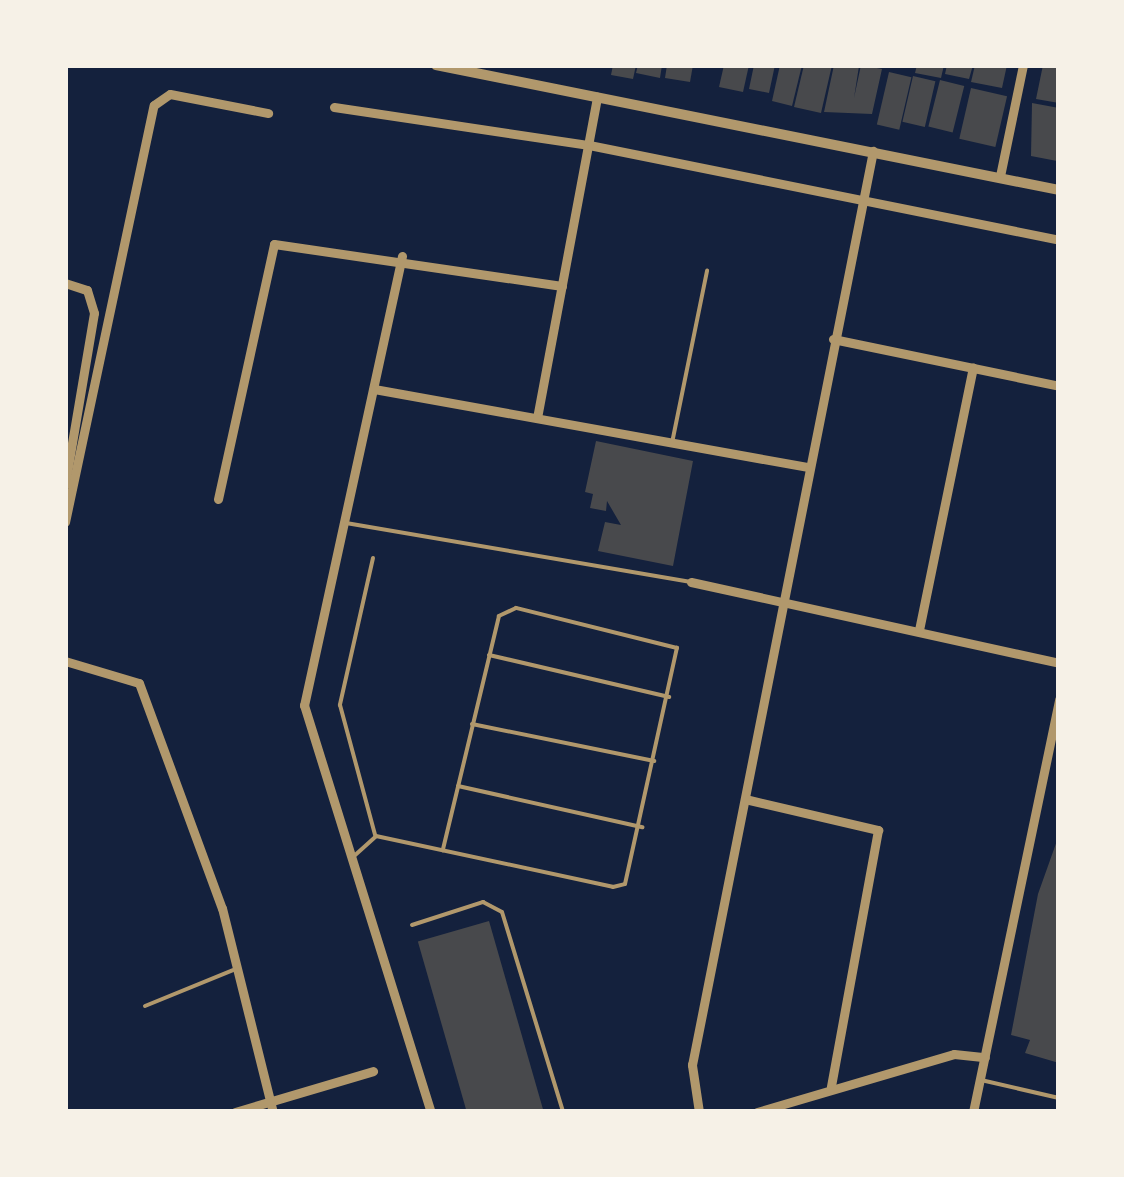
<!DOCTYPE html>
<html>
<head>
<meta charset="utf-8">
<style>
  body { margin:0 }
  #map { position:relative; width:1124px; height:1177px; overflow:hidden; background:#14213d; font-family:Lato,sans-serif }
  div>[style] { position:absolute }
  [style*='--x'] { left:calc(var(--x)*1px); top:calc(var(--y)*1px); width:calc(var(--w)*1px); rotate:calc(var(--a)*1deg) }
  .building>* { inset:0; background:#48494c; transform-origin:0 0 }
  .service>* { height:4px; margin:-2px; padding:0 2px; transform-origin:2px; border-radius:2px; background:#b1986c }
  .minor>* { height:9px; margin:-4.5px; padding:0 4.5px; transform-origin:4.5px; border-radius:4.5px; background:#b1986c }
  .tertiary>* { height:10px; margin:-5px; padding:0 5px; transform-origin:5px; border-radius:5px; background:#b1986c }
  span { translate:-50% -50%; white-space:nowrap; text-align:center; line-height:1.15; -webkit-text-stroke:9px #f6f1e7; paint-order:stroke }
  .frame { position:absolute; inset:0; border:68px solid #f6f1e7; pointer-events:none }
</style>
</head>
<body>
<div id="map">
  <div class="building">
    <div style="clip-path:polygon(613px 65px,636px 65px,633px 79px,611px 75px)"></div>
    <div style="clip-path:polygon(638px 65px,662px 65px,660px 78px,636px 73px)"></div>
    <div style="clip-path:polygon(667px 65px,693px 65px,690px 82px,665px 78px)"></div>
    <div style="clip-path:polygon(724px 65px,749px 65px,743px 92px,719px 87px)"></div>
    <div style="clip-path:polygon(754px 65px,775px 65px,769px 93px,749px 89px)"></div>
    <div style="clip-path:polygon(780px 65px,802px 65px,792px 106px,772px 101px)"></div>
    <div style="clip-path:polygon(804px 65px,832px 65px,821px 113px,794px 107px)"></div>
    <div style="clip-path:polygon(834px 65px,859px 66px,854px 98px,861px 65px,882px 69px,872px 114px,824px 112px)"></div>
    <div style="clip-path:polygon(917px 65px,944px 65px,941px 78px,915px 73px)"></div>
    <div style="clip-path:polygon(947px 65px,973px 65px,969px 79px,945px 74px)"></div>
    <div style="clip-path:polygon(975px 65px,1007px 65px,1002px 88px,971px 82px)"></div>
    <div style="clip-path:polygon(1043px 65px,1059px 65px,1059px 103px,1036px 99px)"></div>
    <div style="left:889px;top:72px;width:23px;height:54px;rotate:13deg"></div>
    <div style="left:913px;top:76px;width:23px;height:47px;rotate:13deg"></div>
    <div style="left:940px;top:80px;width:25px;height:48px;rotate:14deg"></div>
    <div style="left:971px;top:88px;width:37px;height:52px;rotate:13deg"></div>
    <div style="clip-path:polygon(1032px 103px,1059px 108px,1057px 161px,1031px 156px)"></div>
    <div style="clip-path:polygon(596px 441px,693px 461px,673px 566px,598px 551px,605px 522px,621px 525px,607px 501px,606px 511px,590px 508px,593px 494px,585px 492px)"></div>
    <div style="clip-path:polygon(1059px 835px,1059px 1063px,1025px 1053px,1030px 1040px,1011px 1035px,1038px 894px)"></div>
    <div style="left:489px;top:921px;width:199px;height:74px;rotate:74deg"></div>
  </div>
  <div class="service">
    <div style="--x:672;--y:443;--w:176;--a:-78.5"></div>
    <div style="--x:346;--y:523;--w:350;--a:9.7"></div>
    <div style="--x:373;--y:558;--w:151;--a:102.7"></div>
    <div style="--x:340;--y:705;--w:135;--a:74.9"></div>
    <div style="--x:489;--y:655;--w:185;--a:13.1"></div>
    <div style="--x:472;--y:724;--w:186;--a:11.5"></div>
    <div style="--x:458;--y:786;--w:189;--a:12.6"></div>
    <div style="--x:353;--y:857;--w:31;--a:-42"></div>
    <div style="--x:376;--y:836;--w:242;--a:12.1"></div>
    <div style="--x:613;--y:887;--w:12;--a:-14"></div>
    <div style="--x:625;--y:884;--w:242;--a:-77.6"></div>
    <div style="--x:677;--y:648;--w:166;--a:-166"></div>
    <div style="--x:516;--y:608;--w:19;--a:155"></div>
    <div style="--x:499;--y:616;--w:241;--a:103.5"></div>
    <div style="--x:412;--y:925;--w:75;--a:-17.9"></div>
    <div style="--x:483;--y:902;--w:21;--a:28"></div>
    <div style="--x:502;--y:912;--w:209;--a:73"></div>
    <div style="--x:145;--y:1006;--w:95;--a:-22.2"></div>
    <div style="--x:981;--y:1080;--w:80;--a:13"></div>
  </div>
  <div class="minor">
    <div style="--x:334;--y:107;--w:258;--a:8.5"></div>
    <div style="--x:589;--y:145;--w:480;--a:11.4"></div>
    <div style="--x:1000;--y:176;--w:113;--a:-78.3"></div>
    <div style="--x:402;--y:256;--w:460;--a:102.3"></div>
    <div style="--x:304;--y:705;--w:426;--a:72.7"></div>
    <div style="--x:65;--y:283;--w:23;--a:18"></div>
    <div style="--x:87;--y:290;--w:24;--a:73"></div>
    <div style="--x:94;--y:313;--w:174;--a:99.6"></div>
    <div style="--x:833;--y:339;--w:231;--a:11.7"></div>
    <div style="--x:374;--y:389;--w:440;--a:10.2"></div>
    <div style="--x:537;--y:418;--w:327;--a:-79.4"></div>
    <div style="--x:218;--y:499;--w:261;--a:-77.6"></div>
    <div style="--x:274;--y:244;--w:291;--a:8.3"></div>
    <div style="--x:65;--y:522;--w:426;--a:-78"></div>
    <div style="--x:154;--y:105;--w:19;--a:-35"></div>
    <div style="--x:170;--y:94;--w:100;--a:11"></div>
    <div style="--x:691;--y:582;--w:377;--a:12.4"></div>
    <div style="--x:919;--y:630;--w:268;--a:-78.4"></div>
    <div style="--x:65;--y:661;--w:77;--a:16.6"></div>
    <div style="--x:139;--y:683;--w:240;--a:69.8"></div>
    <div style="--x:222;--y:908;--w:210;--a:76"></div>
    <div style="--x:745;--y:799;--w:137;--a:13.1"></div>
    <div style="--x:878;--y:830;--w:261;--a:100.4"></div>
    <div style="--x:235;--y:1112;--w:144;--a:-16.5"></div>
    <div style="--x:699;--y:1112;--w:48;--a:-98.5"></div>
    <div style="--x:692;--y:1065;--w:932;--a:-78.8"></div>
    <div style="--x:757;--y:1112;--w:205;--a:-16.4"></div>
    <div style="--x:954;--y:1054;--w:31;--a:6"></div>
    <div style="--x:973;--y:1112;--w:422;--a:-78.2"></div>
  </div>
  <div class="tertiary">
    <div style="--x:436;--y:65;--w:635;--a:11.35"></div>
  </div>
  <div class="frame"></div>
</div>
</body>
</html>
